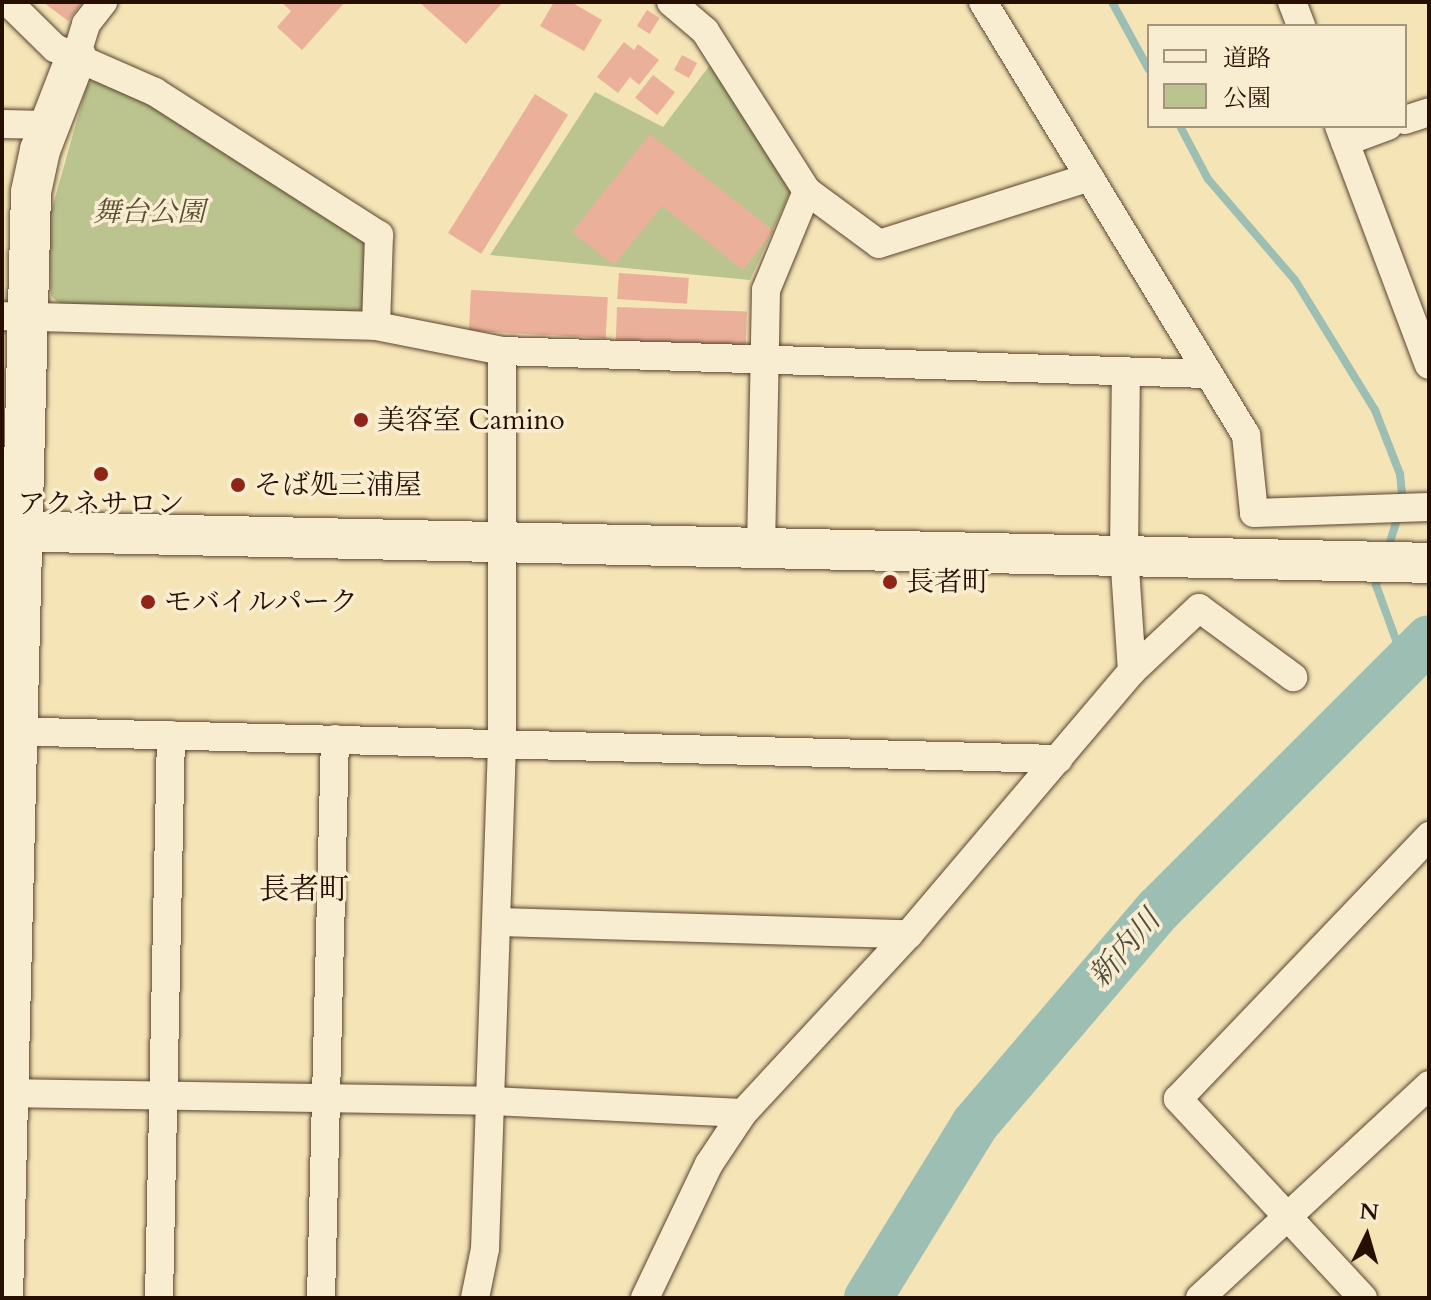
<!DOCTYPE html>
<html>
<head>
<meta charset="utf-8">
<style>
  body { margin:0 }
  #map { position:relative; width:1431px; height:1300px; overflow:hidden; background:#f4e4b6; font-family:Cardo,"Noto Serif JP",serif }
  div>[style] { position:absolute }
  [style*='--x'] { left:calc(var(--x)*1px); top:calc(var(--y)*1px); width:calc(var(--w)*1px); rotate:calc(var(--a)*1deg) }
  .green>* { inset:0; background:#bbc48e }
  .stream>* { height:8px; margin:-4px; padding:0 4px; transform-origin:4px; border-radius:4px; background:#9cbeb3 }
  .river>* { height:48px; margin:-24px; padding:0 24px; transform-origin:24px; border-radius:24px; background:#9cbeb3 }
  .building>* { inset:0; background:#ebb099; transform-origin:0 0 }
  .roads { filter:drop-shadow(0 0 2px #5a442e) drop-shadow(0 0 2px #5a442e) }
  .street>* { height:28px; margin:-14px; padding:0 14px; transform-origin:14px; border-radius:14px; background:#f8edd0 }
  .secondary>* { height:40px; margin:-20px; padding:0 20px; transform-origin:20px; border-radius:20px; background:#f8edd0 }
  .dots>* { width:22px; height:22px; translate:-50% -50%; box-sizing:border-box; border:4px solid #f8edd0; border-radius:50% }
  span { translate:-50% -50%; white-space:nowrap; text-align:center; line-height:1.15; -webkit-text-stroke:7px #f8edd0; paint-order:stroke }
  .park-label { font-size:28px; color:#5b4e32; font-style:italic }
  .poi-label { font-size:28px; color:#270f00 }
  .left { translate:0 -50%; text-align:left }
  .neighbourhood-label { font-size:30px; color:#270f00 }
  .water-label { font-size:30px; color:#504c3f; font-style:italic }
  .frame { position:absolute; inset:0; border:4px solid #270f00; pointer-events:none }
  .legend { position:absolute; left:1147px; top:24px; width:260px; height:104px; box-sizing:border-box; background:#f8edd0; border:2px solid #a4947d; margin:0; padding:10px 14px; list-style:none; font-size:24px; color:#270f00 }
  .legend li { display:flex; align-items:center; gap:16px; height:40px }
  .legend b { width:40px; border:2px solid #a4947d }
  .north { position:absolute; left:1327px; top:1196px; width:80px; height:80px; -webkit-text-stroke:6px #f8edd0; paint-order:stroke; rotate:5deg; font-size:22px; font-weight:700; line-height:32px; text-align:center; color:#270f00 }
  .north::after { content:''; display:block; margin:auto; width:28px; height:36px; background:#270f00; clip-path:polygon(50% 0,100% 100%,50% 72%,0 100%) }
</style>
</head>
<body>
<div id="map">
  <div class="green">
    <div style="clip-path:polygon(710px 65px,793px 186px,750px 280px,490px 255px,595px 92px,663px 127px)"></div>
    <div style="clip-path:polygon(99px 78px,151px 98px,366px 238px,364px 306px,353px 315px,61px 305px,51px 296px,49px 219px,87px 85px)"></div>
  </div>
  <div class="stream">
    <div style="--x:1112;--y:2;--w:77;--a:61.4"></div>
    <div style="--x:1180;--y:126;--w:60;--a:62.2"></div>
    <div style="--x:1208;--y:179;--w:133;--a:49.3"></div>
    <div style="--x:1295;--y:280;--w:153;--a:58.4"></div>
    <div style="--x:1375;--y:410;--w:69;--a:68.7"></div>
    <div style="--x:1400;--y:474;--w:28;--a:84"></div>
    <div style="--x:1387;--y:551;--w:38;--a:-72"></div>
    <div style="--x:1380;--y:572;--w:14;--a:107"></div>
    <div style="--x:1376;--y:585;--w:82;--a:70"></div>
  </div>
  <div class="river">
    <div style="--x:868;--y:1298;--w:204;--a:-58.4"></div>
    <div style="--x:975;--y:1124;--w:282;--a:-49.5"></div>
    <div style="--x:1158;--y:910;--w:383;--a:-45"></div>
  </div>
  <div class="building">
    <div style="clip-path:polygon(43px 2px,83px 2px,68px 21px)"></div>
    <div style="clip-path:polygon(281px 2px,345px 2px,302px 50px,277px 27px,291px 11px)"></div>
    <div style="clip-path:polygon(419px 2px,503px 2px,466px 44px)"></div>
    <div style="clip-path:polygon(554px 2px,571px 2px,602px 20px,584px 51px,540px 26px)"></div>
    <div style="left:647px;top:10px;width:15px;height:19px;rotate:32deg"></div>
    <div style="clip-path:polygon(624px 42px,634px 50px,638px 44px,659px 60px,639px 85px,630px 77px,618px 93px,597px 77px)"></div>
    <div style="left:682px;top:55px;width:17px;height:17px;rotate:28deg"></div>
    <div style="left:653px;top:75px;width:28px;height:29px;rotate:38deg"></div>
    <div style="left:535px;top:94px;width:39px;height:164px;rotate:32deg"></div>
    <div style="clip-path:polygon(650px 134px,774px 231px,743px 270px,662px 206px,614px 265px,572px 232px)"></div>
    <div style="left:619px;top:273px;width:70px;height:26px;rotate:4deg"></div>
    <div style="left:471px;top:290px;width:137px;height:41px;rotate:3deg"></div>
    <div style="left:617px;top:307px;width:130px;height:36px;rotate:2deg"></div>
  </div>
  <div class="roads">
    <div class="street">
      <div style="--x:8;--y:2;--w:66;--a:44.4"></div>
      <div style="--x:55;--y:48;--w:109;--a:23.7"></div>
      <div style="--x:155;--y:92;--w:266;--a:32.6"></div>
      <div style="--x:379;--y:235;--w:91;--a:91.9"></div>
      <div style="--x:671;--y:2;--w:45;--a:40.5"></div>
      <div style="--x:705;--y:31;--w:190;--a:57.5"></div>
      <div style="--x:807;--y:191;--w:107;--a:112.5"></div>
      <div style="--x:766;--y:290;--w:259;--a:91.1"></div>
      <div style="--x:983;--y:2;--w:507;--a:58.73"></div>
      <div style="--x:1246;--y:435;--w:78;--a:84.1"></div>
      <div style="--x:1254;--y:513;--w:175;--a:-2"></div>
      <div style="--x:1292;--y:2;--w:26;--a:69"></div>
      <div style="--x:76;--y:57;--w:34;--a:-73"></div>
      <div style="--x:86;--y:24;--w:28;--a:-52"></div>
      <div style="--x:1405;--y:120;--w:25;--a:-18"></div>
      <div style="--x:2;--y:124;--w:47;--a:1.2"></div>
      <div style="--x:1339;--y:126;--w:255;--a:69.4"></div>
      <div style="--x:1345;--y:142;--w:46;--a:-20.4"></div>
      <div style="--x:807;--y:191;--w:89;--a:36.4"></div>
      <div style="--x:879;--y:244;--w:221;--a:-17.6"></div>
      <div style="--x:2;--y:316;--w:374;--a:1.5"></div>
      <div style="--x:376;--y:326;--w:128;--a:11.2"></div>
      <div style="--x:502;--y:351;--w:705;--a:1.87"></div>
      <div style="--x:1132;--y:671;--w:92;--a:-43.2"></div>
      <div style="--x:1199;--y:608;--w:117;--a:36.3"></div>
      <div style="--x:2;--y:731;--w:1057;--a:1.52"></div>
      <div style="--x:497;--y:922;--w:412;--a:1.7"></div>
      <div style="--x:2;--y:1093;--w:488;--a:0.9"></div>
      <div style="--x:490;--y:1101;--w:253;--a:2.7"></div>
      <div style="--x:159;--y:1298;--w:563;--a:-88.78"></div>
      <div style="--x:321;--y:1298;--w:559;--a:-88.57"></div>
      <div style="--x:475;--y:1298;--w:50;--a:-78.5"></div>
      <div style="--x:485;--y:1249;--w:505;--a:-88.07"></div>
      <div style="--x:502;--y:744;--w:393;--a:-90"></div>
      <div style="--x:645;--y:1298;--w:148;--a:-64.5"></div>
      <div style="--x:709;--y:1164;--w:61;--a:-56.3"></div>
      <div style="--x:743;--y:1113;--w:244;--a:-47.2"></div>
      <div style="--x:909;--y:934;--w:345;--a:-49.7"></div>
      <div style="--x:1132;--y:671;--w:117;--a:-93.9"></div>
      <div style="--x:1124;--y:554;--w:183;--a:-89.4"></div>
      <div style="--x:1200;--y:1298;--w:313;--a:-42.9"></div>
      <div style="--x:1363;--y:1298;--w:272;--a:-132.9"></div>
      <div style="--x:1178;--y:1099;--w:364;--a:-46.3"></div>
    </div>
    <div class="secondary">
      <div style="--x:2;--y:531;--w:1427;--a:1.28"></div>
      <div style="--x:3;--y:1298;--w:1106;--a:-88.55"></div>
      <div style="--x:31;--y:192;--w:43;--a:-77.9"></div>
      <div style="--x:40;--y:150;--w:100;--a:-68.8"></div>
    </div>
  </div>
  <div class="dots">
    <div style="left:361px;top:420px;background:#8f2418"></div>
    <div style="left:101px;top:474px;background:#8f2418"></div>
    <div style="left:238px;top:485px;background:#8f2418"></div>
    <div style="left:890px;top:582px;background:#8f2418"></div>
    <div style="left:148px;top:602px;background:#8f2418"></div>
  </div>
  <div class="park-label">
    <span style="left:149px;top:212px">舞台公園</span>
  </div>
  <div class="poi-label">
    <span class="left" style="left:377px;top:420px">美容室 Camino</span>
    <span class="left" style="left:254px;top:485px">そば処三浦屋</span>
    <span style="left:101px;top:504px">アクネサロン</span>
    <span class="left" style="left:906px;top:582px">長者町</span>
    <span class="left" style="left:164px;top:602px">モバイルパーク</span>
  </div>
  <div class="neighbourhood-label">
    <span style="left:304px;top:890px">長者町</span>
  </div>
  <div class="water-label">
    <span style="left:1125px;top:949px;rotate:-49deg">新内川</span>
  </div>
  <div class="frame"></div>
  <ul class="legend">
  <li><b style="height:10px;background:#f8edd0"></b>道路</li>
  <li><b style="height:22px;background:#bbc48e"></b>公園</li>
  </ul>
  <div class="north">N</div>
</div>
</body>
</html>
